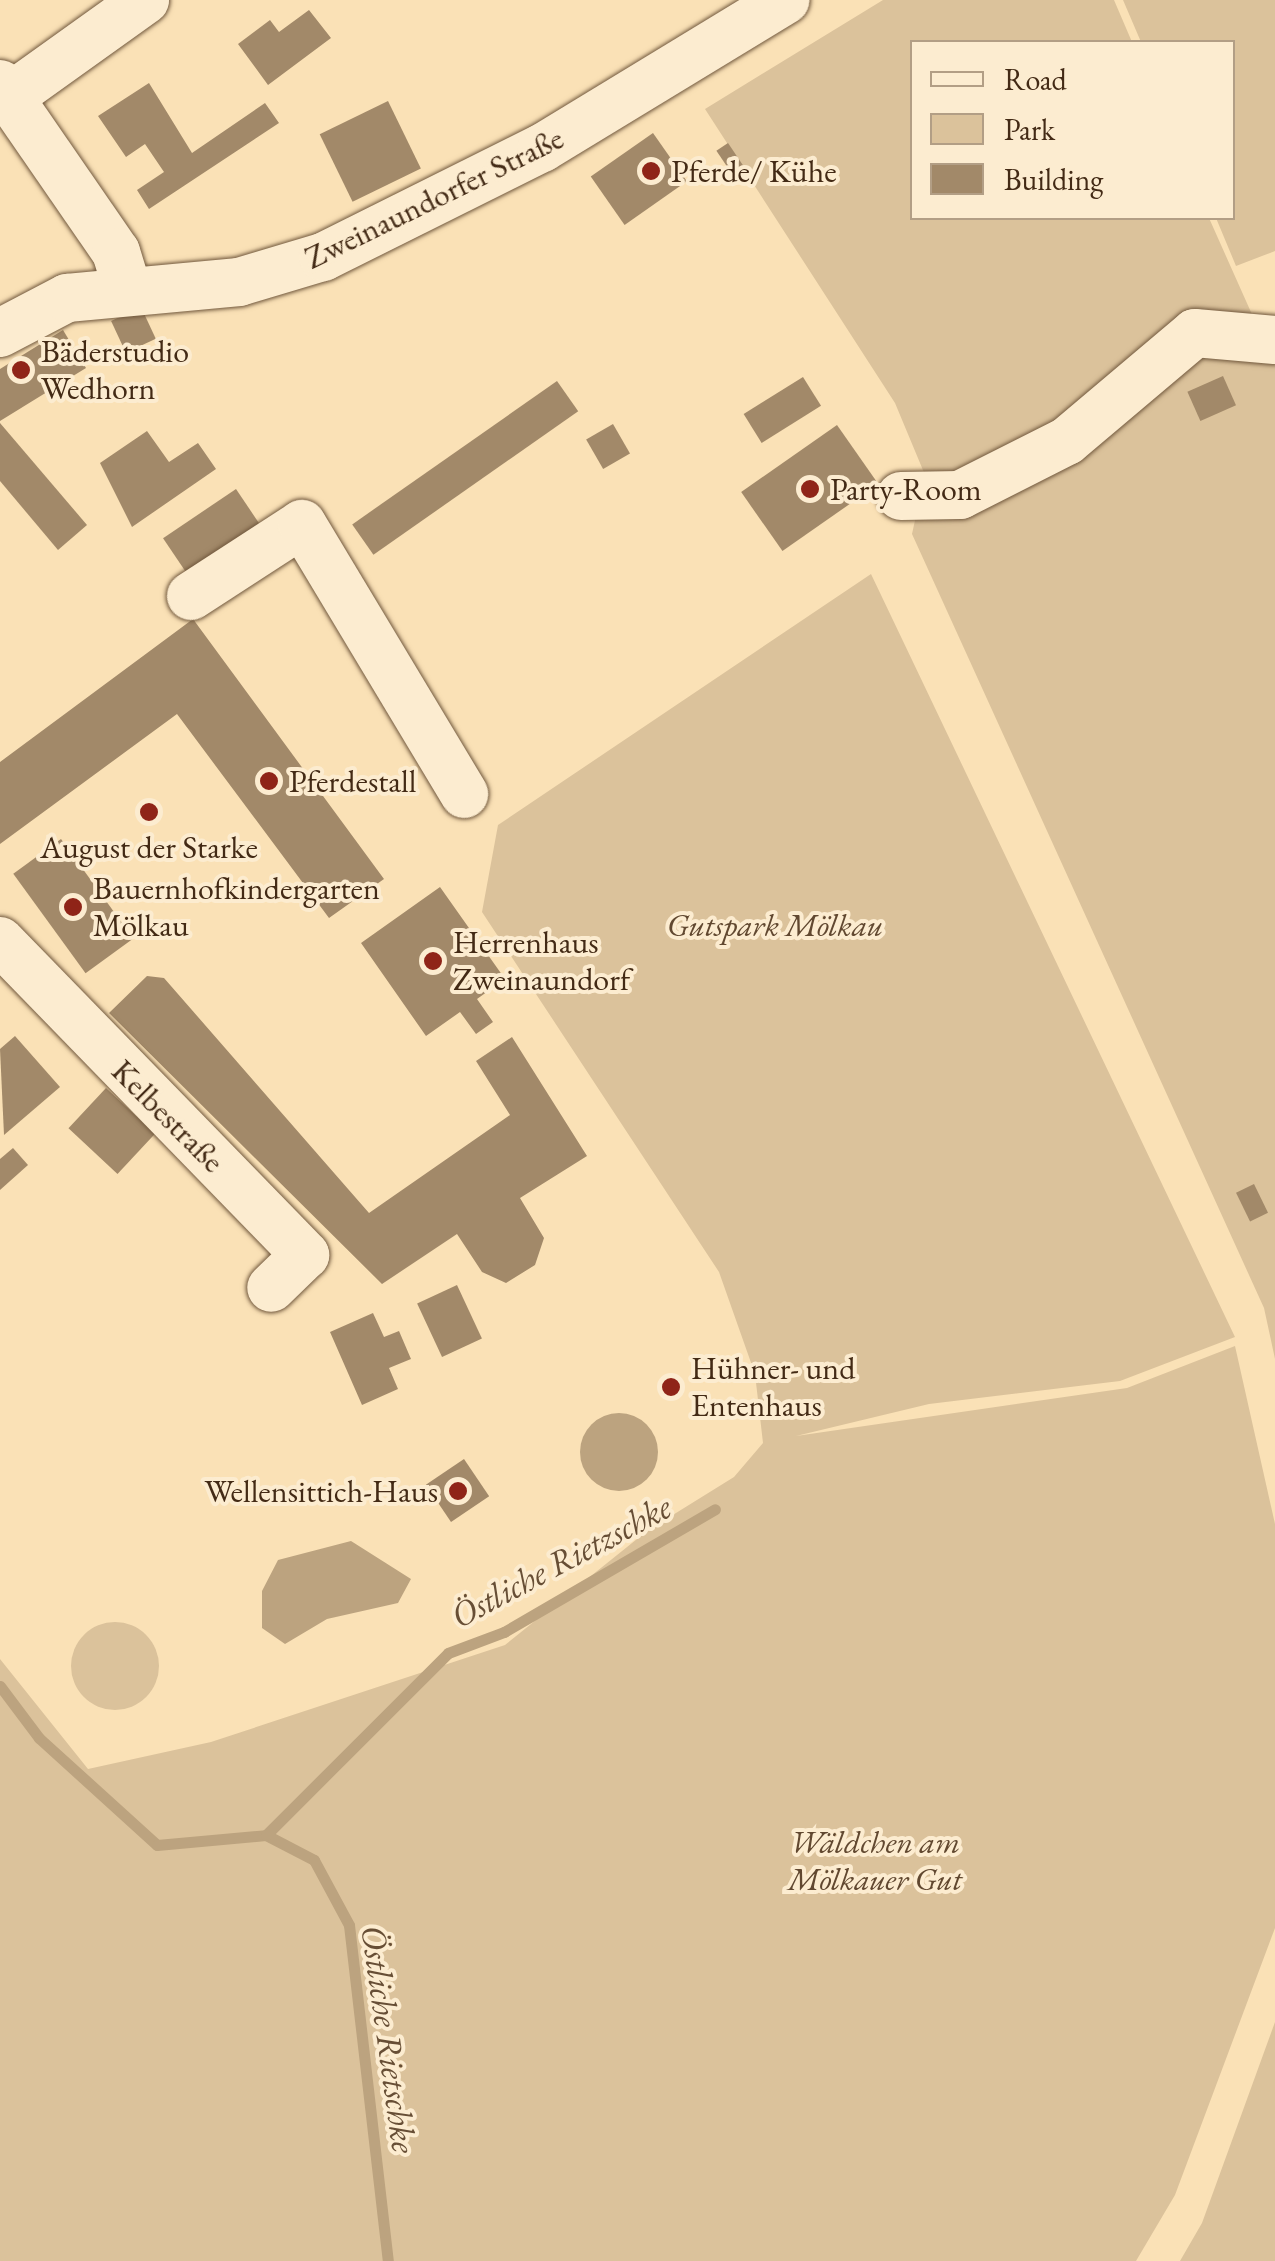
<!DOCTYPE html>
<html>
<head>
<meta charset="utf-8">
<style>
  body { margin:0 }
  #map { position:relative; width:1275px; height:2261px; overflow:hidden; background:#fae1b6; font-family:"EB Garamond",serif }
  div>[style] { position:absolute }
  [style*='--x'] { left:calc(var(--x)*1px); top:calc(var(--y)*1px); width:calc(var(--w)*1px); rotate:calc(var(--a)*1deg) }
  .green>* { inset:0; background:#dbc29b }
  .round { border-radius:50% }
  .water>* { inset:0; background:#bca37f }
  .stream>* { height:11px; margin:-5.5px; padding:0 5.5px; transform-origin:5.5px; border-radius:5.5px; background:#bca37f }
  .building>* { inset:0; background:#a28969; transform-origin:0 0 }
  .roads { filter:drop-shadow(0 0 2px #71583d) drop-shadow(0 0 2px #71583d) }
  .minor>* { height:48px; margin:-24px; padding:0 24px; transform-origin:24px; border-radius:24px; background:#fcecd0 }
  .dots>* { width:28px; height:28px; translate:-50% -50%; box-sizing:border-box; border:5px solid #fcecd0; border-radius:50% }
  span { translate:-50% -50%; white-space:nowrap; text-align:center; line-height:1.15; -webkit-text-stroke:8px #fcecd0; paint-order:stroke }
  .poi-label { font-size:32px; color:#432a15 }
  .left { translate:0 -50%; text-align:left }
  .right { translate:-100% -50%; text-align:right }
  .street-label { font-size:32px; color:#432a15 }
  .park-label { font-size:32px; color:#614830; font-style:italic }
  .water-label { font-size:35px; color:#674e35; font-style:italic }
  .legend { position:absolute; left:910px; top:40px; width:325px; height:180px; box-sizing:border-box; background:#fcecd0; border:2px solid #b29e85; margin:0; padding:12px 18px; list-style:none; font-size:30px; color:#432a15 }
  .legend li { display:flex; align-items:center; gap:20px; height:50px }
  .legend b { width:50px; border:2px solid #b29e85 }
</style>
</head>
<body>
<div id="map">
  <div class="green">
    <div style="clip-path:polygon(883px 0,1114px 0,1132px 42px,912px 42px,912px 218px,1209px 218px,1275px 366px,1275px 1359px,1264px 1308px,912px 534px,925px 475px,895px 403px,705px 109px)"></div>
    <div style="clip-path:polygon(1123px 0,1275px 0,1275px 251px,1236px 266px,1216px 218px,1232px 218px,1232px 42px,1141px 42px)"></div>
    <div style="clip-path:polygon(871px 574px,1235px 1337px,1120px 1381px,929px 1404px,796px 1436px,1127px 1388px,1235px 1346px,1275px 1524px,1275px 1928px,1175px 2195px,1136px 2261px,0 2261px,0 1659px,88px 1769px,211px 1742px,505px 1645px,647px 1531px,734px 1477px,763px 1443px,755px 1374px,719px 1272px,482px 912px,498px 825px)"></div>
    <div class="round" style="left:71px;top:1622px;width:88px;height:88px"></div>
    <div style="clip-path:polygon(1275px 2022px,1275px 2261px,1180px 2261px,1202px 2223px)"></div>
  </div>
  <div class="water">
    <div class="round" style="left:580px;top:1413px;width:78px;height:78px"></div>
    <div style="clip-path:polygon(351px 1541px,411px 1579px,398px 1603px,327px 1619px,285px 1644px,262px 1628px,262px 1591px,278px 1560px)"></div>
  </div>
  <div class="stream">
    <div style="--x:0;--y:1686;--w:65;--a:53.1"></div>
    <div style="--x:39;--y:1738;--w:159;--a:42.2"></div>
    <div style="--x:157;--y:1845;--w:109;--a:-5.2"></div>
    <div style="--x:266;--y:1835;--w:54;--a:27.5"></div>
    <div style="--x:314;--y:1860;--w:74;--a:61.7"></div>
    <div style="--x:349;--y:1925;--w:338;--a:83.4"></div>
    <div style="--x:266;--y:1835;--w:257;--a:-45"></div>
    <div style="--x:448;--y:1653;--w:60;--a:-20.6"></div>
    <div style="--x:504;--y:1632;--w:244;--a:-30.2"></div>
  </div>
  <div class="building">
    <div style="clip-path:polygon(309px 10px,331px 38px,268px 85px,238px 44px,270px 20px,279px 32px)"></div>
    <div style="clip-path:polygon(149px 83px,192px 153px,265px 103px,279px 123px,149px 209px,137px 190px,164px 172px,145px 144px,126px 157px,98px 116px)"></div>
    <div style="left:388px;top:101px;width:75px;height:76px;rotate:64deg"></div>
    <div style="left:653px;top:133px;width:59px;height:76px;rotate:55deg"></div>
    <div style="left:728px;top:143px;width:34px;height:14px;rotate:56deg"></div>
    <div style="left:141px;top:307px;width:35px;height:33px;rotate:65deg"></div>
    <div style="clip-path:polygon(63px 330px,86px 368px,0 421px,0 369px)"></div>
    <div style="left:1223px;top:376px;width:32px;height:39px;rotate:66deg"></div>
    <div style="left:803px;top:377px;width:34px;height:70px;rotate:58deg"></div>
    <div style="left:557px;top:381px;width:37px;height:250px;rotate:55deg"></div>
    <div style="clip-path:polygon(0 423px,87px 525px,58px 550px,0 481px)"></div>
    <div style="left:613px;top:424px;width:34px;height:31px;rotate:60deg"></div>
    <div style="left:837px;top:425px;width:72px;height:117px;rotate:55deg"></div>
    <div style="clip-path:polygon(147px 431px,169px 462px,198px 443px,216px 469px,132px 527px,100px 463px)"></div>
    <div style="left:236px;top:489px;width:55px;height:88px;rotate:56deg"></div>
    <div style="clip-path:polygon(193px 619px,384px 879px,329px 918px,177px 714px,0 844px,0 762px)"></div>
    <div style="left:61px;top:839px;width:123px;height:59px;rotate:54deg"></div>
    <div style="clip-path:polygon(440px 887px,505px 979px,477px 999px,493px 1022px,476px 1034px,460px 1012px,426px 1036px,361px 943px)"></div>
    <div style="clip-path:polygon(147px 976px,164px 978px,369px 1213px,510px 1115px,476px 1061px,512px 1037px,587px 1156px,520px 1198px,544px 1238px,535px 1265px,506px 1283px,482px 1272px,457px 1234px,382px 1284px,109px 1013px)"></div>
    <div style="clip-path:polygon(15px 1036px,60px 1087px,4px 1135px,0 1049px)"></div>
    <div style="left:106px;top:1088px;width:67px;height:55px;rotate:43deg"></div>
    <div style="clip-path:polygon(13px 1148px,28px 1165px,0 1190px,0 1159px)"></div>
    <div style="left:1254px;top:1184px;width:32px;height:20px;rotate:64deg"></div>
    <div style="left:457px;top:1285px;width:59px;height:44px;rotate:65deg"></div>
    <div style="clip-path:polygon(373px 1313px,384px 1337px,399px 1331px,411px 1359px,389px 1368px,398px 1389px,362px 1405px,330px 1332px)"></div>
    <div style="left:662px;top:1377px;width:19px;height:18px;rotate:6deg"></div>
    <div style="left:464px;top:1459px;width:45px;height:46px;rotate:56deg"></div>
  </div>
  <div class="roads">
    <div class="minor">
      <div style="--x:0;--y:84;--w:204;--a:55.4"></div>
      <div style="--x:116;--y:252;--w:37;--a:73"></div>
      <div style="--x:11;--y:96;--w:165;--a:-35.6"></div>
      <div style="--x:0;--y:333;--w:76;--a:-27.6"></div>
      <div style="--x:67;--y:298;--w:173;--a:-5.3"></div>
      <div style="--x:239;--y:282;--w:88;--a:-16.6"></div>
      <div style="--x:323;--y:257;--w:245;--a:-26.5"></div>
      <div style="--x:542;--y:148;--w:285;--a:-31.3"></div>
      <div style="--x:901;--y:496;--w:59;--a:-1"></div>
      <div style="--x:960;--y:495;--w:120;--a:-26.8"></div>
      <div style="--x:1067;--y:441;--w:167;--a:-40.2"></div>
      <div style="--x:1195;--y:333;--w:80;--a:5"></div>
      <div style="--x:191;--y:596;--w:132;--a:-33"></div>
      <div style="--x:302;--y:524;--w:315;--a:59"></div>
      <div style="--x:0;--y:941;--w:438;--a:45.8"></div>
      <div style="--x:305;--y:1255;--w:47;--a:135.9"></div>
    </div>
  </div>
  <div class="dots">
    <div style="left:651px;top:171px;background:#8f2418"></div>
    <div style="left:21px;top:370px;background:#8f2418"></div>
    <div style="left:810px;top:489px;background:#8f2418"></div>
    <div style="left:269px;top:781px;background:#8f2418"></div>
    <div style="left:149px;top:812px;background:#8f2418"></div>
    <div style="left:73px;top:907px;background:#8f2418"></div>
    <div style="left:433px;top:961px;background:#8f2418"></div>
    <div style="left:671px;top:1387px;background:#8f2418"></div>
    <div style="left:458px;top:1491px;background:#8f2418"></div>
  </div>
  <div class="poi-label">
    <span class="left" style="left:671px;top:171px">Pferde/ Kühe</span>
    <span class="left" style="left:41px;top:370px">Bäderstudio<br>Wedhorn</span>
    <span class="left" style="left:830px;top:489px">Party-Room</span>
    <span class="left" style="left:289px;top:781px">Pferdestall</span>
    <span style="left:149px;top:847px">August der Starke</span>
    <span class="left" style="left:93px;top:907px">Bauernhofkindergarten<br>Mölkau</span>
    <span class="left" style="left:453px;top:961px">Herrenhaus<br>Zweinaundorf</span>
    <span class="left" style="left:691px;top:1387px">Hühner- und<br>Entenhaus</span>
    <span class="right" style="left:438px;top:1491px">Wellensittich-Haus</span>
  </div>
  <div class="street-label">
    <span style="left:434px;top:198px;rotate:-26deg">Zweinaundorfer Straße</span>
    <span style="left:168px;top:1116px;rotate:45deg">Kelbestraße</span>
  </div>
  <div class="park-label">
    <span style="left:775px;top:925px">Gutspark Mölkau</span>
    <span style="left:875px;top:1861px">Wäldchen am<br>Mölkauer Gut</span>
  </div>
  <div class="water-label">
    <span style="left:561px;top:1561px;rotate:-28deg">Östliche Rietzschke</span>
    <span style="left:389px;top:2039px;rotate:82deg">Östliche Rietschke</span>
  </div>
  <ul class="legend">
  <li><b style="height:12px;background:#fcecd0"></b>Road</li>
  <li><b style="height:28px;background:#dbc29b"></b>Park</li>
  <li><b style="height:28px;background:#a28969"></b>Building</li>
  </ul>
</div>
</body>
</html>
